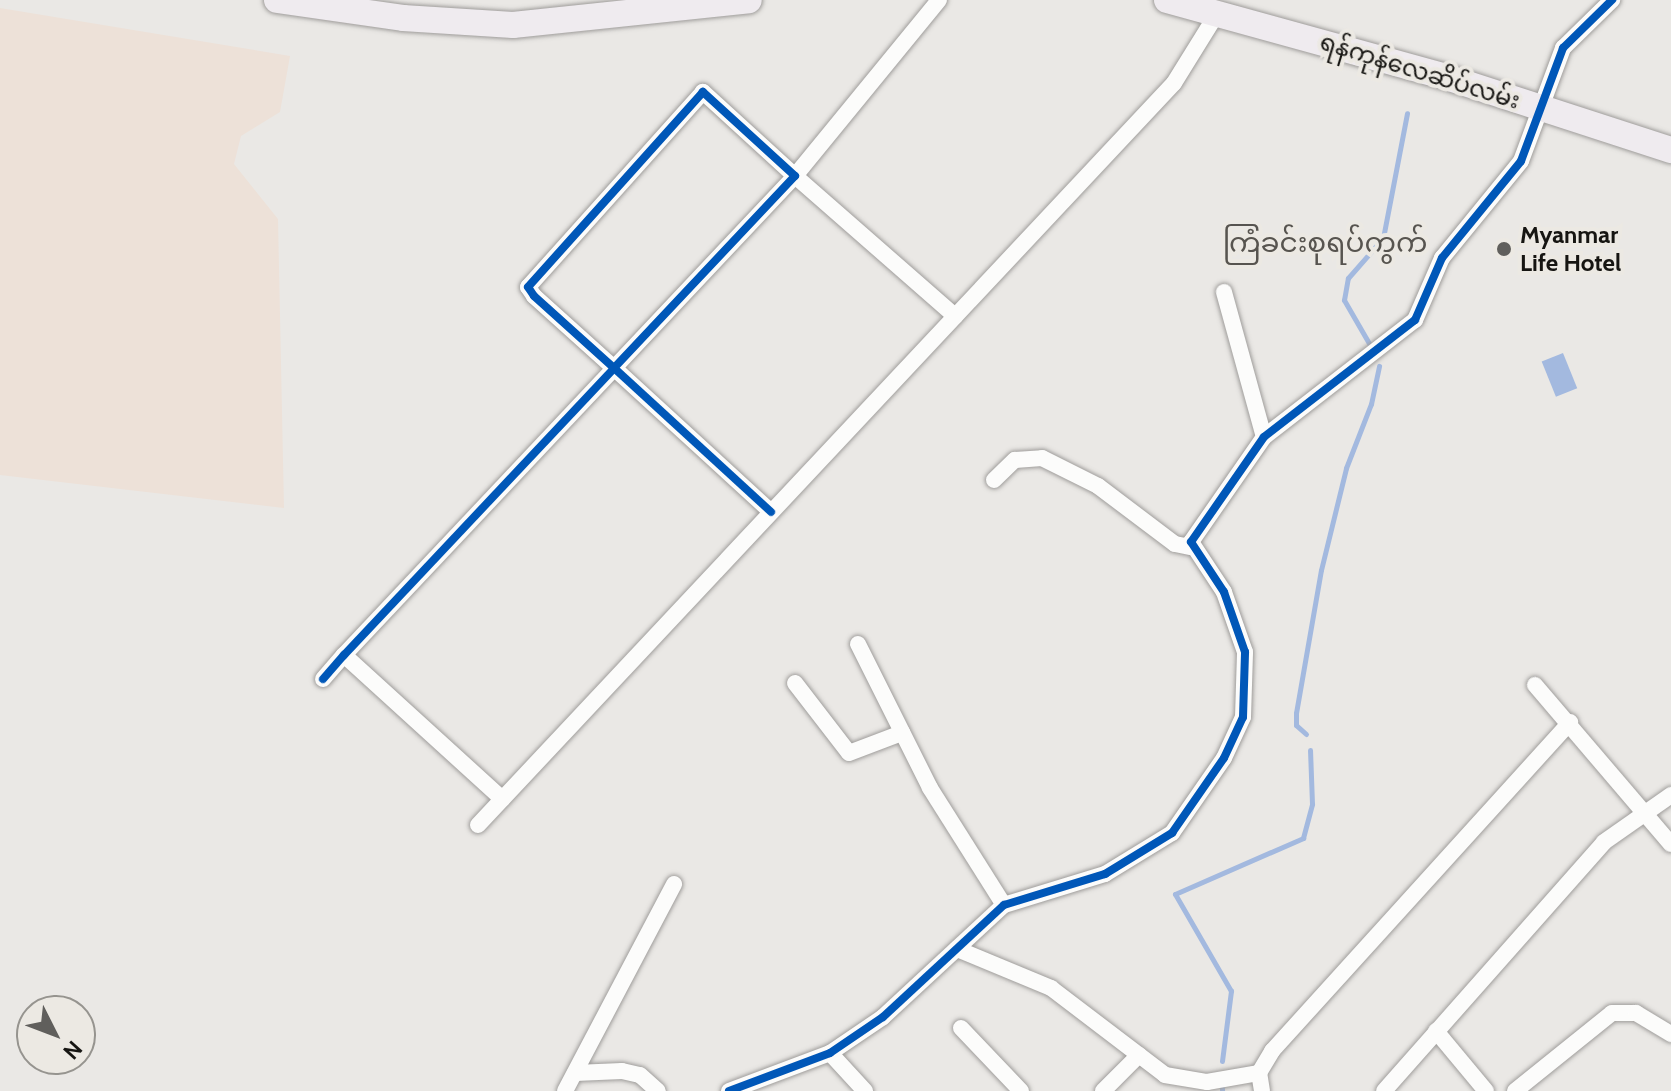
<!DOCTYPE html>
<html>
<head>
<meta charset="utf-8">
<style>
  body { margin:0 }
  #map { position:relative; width:1671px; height:1091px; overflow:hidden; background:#eae8e5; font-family:Cabin,"Noto Sans Myanmar",sans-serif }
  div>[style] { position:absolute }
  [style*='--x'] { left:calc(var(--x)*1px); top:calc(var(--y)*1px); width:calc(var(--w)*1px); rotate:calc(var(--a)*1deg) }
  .industrial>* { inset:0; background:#ede1d8 }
  .water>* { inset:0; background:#a3b9df; transform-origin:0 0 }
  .stream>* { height:5px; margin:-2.5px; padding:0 2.5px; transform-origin:2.5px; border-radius:2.5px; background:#a3b9df }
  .roads { filter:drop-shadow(0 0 2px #9f9d9b) drop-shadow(0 0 2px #9f9d9b) }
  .minor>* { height:16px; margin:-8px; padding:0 8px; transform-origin:8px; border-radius:8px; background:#fcfcfb }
  .primary>* { height:26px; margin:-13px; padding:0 13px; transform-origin:13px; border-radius:13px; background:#efebef }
  .cycleway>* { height:8px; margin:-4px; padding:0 4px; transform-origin:4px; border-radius:4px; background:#0057b8 }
  .dots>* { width:22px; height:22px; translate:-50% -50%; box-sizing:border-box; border:4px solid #ece9e3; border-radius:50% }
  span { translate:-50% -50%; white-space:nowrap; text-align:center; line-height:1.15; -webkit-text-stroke:8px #ece9e3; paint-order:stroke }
  .street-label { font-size:24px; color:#161512 }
  .poi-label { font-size:24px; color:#161512; font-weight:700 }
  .left { translate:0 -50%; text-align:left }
  .quarter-label { font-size:28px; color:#57544f }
  .north { position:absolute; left:16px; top:995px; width:80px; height:80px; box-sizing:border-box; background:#ece9e3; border:2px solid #96948f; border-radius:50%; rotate:132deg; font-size:22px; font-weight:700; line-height:32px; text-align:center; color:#161512 }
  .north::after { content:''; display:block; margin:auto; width:28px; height:36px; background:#605f5c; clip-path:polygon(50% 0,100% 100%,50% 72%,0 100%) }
</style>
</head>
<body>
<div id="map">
  <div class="industrial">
    <div style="clip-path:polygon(0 8px,290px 56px,280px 112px,241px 136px,234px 164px,278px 219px,284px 508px,0 475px)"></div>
  </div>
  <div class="water">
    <div style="left:1563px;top:353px;width:38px;height:23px;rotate:68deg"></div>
  </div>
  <div class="stream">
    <div style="--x:1370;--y:345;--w:52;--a:-120"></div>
    <div style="--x:1344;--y:300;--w:22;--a:-80"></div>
    <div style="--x:1348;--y:278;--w:53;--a:-48.8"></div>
    <div style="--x:1383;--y:238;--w:127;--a:-79.1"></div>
    <div style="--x:1306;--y:734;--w:13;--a:-138"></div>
    <div style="--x:1296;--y:725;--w:12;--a:-90"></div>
    <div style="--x:1296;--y:713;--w:145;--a:-80.1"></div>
    <div style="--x:1321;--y:570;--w:105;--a:-76.2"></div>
    <div style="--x:1346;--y:468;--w:69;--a:-68.7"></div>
    <div style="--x:1371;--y:404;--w:39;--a:-78"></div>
    <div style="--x:1222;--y:1061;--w:71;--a:-82.7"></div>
    <div style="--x:1231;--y:991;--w:112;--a:-120"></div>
    <div style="--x:1175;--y:894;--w:140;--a:-23.6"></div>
    <div style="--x:1303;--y:838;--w:35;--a:-75"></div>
    <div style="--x:1312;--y:804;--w:54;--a:-92.1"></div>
    <div style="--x:1222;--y:1088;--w:3;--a:90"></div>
  </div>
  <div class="roads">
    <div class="minor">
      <div style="--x:939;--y:0;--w:227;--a:129.3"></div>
      <div style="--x:795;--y:176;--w:213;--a:41.2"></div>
      <div style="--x:1224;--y:292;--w:150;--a:74.6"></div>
      <div style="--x:994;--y:480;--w:29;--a:-44"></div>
      <div style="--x:1015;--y:460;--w:27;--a:-4"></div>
      <div style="--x:1042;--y:458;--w:63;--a:26.6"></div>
      <div style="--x:1098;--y:486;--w:96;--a:37"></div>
      <div style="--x:1175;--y:544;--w:16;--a:11"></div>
      <div style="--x:858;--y:644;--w:161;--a:63.4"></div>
      <div style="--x:930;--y:788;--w:138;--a:57.7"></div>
      <div style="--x:344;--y:655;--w:214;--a:42.3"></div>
      <div style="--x:323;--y:679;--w:32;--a:-49"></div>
      <div style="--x:344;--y:655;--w:394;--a:-46.7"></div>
      <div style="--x:614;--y:368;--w:264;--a:-46.7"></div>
      <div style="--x:795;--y:176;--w:125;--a:-137.6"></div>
      <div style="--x:703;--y:92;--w:262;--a:131.9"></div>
      <div style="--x:528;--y:287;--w:11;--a:56"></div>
      <div style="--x:534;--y:296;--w:108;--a:42"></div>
      <div style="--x:614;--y:368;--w:213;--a:42.5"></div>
      <div style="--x:795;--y:683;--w:88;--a:52.4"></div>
      <div style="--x:849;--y:753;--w:57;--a:-20.7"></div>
      <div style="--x:1535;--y:685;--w:209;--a:49.5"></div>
      <div style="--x:478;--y:825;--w:1017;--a:-46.83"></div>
      <div style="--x:1174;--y:83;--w:84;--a:-58.2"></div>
      <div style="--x:957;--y:949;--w:102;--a:22.5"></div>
      <div style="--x:1051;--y:988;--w:143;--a:37.3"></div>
      <div style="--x:1165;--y:1075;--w:43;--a:9.5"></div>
      <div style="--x:1207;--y:1082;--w:53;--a:-9.8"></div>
      <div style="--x:961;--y:1028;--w:87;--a:46.4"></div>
      <div style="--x:1436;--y:1031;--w:78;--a:50.2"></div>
      <div style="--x:830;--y:1053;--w:52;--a:47.4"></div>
      <div style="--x:575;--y:1073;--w:47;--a:-2.4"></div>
      <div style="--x:622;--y:1071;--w:18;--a:13"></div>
      <div style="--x:640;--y:1075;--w:24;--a:42"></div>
      <div style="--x:565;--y:1091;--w:234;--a:-62.2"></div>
      <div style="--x:729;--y:1091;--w:108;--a:-20.6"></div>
      <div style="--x:830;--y:1053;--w:64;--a:-34.2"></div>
      <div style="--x:883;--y:1017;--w:165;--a:-42.8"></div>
      <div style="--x:1004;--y:905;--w:106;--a:-17.1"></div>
      <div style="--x:1105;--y:874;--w:79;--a:-31.5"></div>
      <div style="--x:1172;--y:833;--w:91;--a:-55.3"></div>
      <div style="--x:1224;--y:758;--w:45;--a:-65.1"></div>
      <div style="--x:1243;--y:717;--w:65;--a:-88.2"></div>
      <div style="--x:1245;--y:652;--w:64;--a:-109.3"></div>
      <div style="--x:1224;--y:592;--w:60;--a:-123.4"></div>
      <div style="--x:1191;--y:542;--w:128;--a:-55.2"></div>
      <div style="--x:1264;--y:437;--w:191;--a:-37.8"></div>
      <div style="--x:1415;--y:320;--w:68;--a:-66.5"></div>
      <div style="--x:1442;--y:258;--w:125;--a:-50.8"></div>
      <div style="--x:1521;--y:161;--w:121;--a:-69.6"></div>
      <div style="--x:1563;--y:48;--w:69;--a:-44.4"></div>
      <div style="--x:1103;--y:1091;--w:51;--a:-45"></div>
      <div style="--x:1262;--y:1091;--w:18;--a:-99"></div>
      <div style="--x:1259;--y:1073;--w:26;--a:-59"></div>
      <div style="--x:1272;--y:1051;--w:444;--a:-47.8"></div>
      <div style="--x:1384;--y:1091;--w:332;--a:-48.5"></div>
      <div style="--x:1604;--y:842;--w:82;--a:-35"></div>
      <div style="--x:1515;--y:1091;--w:124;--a:-38.8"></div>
      <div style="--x:1612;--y:1013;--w:24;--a:0"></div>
      <div style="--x:1636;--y:1013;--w:41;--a:31"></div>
    </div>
    <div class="primary">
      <div style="--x:277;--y:0;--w:127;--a:8.1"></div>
      <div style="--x:403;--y:18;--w:110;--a:3.6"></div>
      <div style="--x:513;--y:25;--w:237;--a:-6"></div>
      <div style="--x:1167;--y:0;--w:286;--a:15.4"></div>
      <div style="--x:1443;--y:76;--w:240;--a:18"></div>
    </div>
  </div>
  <div class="cycleway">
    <div style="--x:323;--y:679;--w:32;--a:-49"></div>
    <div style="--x:344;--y:655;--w:394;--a:-46.7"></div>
    <div style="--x:614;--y:368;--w:264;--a:-46.7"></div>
    <div style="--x:795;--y:176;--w:125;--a:-137.6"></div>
    <div style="--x:703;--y:92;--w:262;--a:131.9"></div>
    <div style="--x:528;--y:287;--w:11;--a:56"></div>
    <div style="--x:534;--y:296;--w:108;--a:42"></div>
    <div style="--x:614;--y:368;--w:213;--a:42.5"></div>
    <div style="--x:729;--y:1091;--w:108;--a:-20.6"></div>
    <div style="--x:830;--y:1053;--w:64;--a:-34.2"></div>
    <div style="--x:883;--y:1017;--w:165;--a:-42.8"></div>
    <div style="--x:1004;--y:905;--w:106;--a:-17.1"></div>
    <div style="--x:1105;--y:874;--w:79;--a:-31.5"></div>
    <div style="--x:1172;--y:833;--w:91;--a:-55.3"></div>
    <div style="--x:1224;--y:758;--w:45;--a:-65.1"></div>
    <div style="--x:1243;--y:717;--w:65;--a:-88.2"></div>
    <div style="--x:1245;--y:652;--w:64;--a:-109.3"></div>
    <div style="--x:1224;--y:592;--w:60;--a:-123.4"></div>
    <div style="--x:1191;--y:542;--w:128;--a:-55.2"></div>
    <div style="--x:1264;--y:437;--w:191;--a:-37.8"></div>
    <div style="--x:1415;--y:320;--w:68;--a:-66.5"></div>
    <div style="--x:1442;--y:258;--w:125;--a:-50.8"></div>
    <div style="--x:1521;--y:161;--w:121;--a:-69.6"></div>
    <div style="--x:1563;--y:48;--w:69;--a:-44.4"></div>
  </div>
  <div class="dots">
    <div style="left:1504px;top:249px;background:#605f5c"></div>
  </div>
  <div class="street-label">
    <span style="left:1420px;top:71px;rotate:17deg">ရန်ကုန်လေဆိပ်လမ်း</span>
  </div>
  <div class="poi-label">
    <span class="left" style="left:1520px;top:249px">Myanmar<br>Life Hotel</span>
  </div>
  <div class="quarter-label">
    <span style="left:1325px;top:242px">ကြံခင်းစုရပ်ကွက်</span>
  </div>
  <div class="north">N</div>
</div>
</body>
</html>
